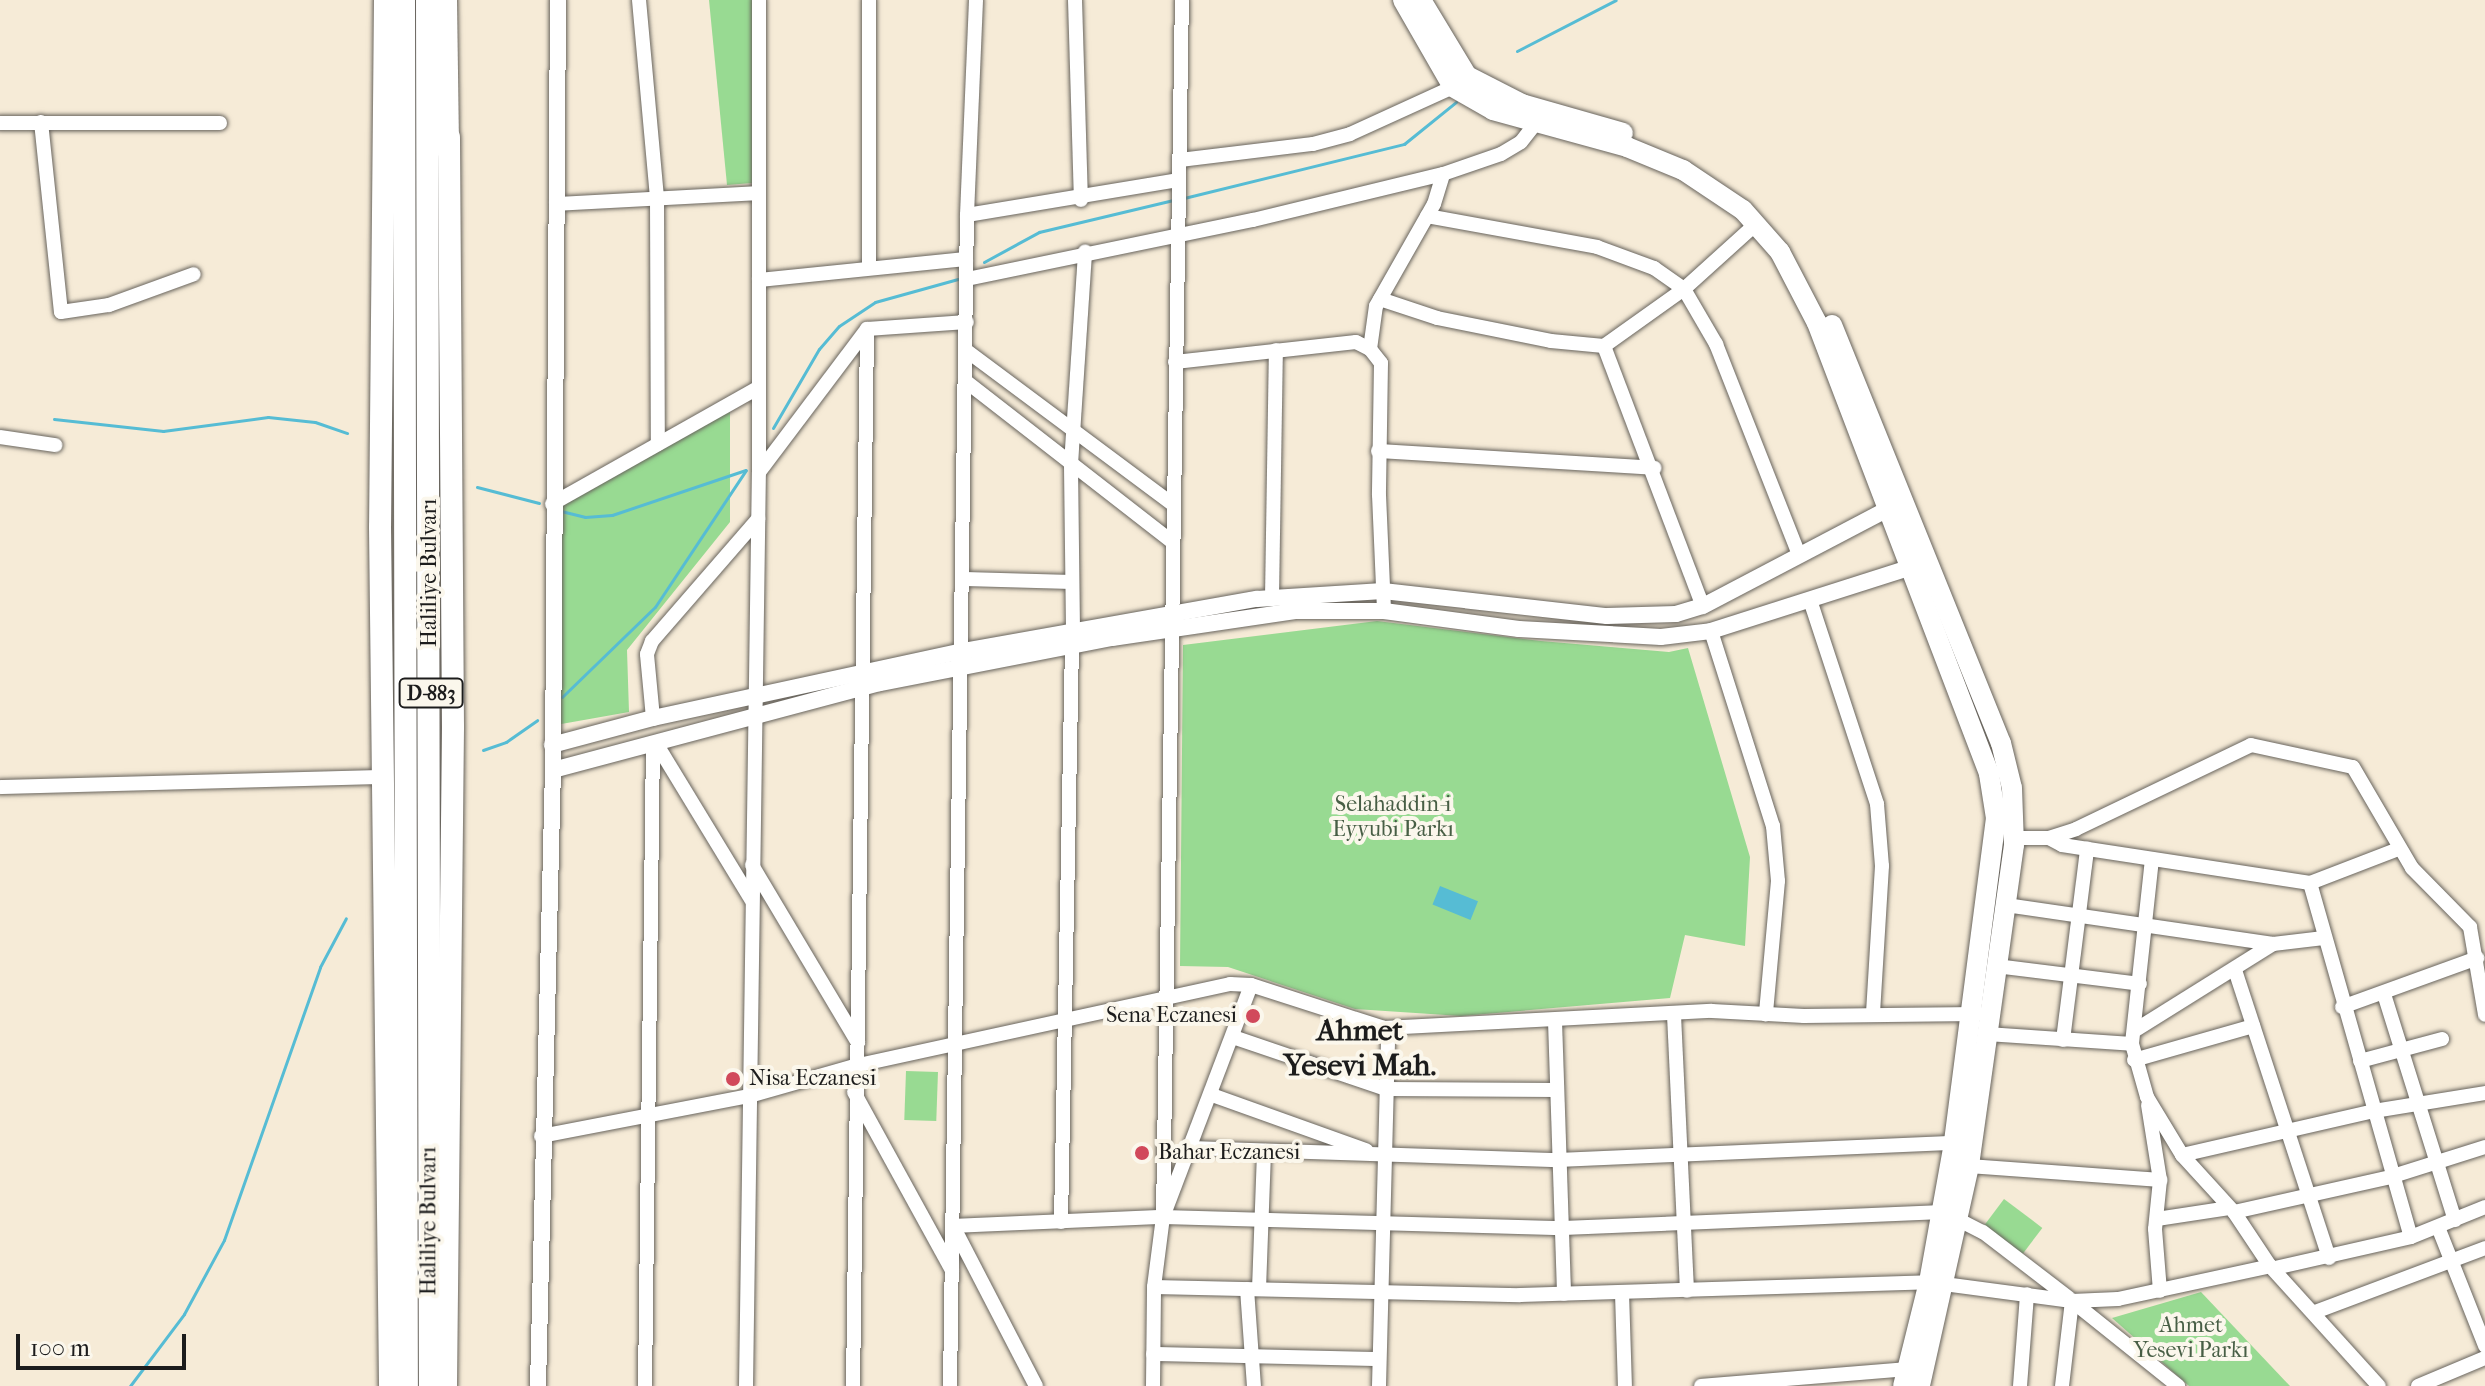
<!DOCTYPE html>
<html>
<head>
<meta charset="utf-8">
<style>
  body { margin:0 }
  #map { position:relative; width:2485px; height:1386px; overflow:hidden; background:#f6ebd7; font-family:"IM FELL French Canon",serif }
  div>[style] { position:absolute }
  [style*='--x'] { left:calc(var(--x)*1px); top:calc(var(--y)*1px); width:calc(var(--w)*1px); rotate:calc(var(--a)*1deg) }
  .green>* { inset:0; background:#98da92; transform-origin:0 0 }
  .water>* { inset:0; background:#56bcd4; transform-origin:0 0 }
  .stream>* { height:3px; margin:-1.5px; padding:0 1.5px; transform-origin:1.5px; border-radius:1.5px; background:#56bcd4 }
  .roads { filter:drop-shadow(0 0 2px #68645d) drop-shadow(0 0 2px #68645d) }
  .minor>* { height:14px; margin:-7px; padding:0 7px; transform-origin:7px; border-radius:7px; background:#fff }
  .tertiary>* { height:16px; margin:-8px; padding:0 8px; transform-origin:8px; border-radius:8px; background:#fff }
  .secondary>* { height:20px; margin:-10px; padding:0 10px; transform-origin:10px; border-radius:10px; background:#fff }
  .trunk>* { height:22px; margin:-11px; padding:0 11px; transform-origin:11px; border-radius:11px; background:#fff }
  .dots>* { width:22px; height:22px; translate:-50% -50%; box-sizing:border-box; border:4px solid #fbf7ec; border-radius:50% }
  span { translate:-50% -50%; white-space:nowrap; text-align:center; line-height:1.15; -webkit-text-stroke:8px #fbf7ec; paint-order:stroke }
  .shield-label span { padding:2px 6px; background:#fbf7ec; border:2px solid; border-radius:6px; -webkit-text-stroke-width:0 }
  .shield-label { font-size:20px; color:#1c1c1c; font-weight:700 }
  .street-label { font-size:22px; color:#1c1c1c }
  .park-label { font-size:22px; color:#475e45 }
  .poi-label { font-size:22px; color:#1c1c1c }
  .right { translate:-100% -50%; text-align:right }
  .left { translate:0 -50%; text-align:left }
  .district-label { font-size:30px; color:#1c1c1c; font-weight:700 }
  .scale { position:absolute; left:16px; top:1334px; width:170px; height:36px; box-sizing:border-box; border:4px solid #1c1c1c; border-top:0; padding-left:10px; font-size:24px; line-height:28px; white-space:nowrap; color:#1c1c1c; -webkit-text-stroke:6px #fbf7ec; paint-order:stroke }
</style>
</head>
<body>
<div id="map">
  <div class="green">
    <div style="clip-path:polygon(709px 0,755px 0,752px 183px,727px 185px)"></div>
    <div style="clip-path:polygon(730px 411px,730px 522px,627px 650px,629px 712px,550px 726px,555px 509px)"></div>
    <div style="clip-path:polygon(1377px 621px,1541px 641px,1669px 652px,1688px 648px,1750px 857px,1745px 946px,1685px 935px,1670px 998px,1461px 1016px,1355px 1009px,1228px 967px,1180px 966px,1183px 645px)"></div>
    <div style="left:906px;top:1071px;width:32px;height:49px;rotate:2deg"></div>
    <div style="left:2004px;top:1199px;width:48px;height:34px;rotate:37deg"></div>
    <div style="clip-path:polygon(2201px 1292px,2290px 1386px,2189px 1386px,2112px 1318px)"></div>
  </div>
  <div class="water">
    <div style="left:1440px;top:886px;width:41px;height:20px;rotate:22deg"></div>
  </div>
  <div class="stream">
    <div style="--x:1517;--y:51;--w:111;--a:-27.3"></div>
    <div style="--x:1184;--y:198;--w:227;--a:-13.8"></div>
    <div style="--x:1404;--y:144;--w:67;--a:-38.9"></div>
    <div style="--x:984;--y:262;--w:63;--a:-28.6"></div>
    <div style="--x:1039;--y:232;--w:138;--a:-13.4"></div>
    <div style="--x:54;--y:419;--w:110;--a:6.3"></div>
    <div style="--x:163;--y:431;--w:106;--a:-7.6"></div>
    <div style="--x:268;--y:417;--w:47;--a:6.1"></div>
    <div style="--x:315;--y:422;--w:34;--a:19"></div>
    <div style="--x:773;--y:428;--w:91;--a:-59.8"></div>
    <div style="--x:819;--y:349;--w:30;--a:-49"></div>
    <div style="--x:839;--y:326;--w:43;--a:-33.7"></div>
    <div style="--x:875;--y:302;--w:86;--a:-15.5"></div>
    <div style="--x:477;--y:487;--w:64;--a:14.5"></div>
    <div style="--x:561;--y:511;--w:25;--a:14"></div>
    <div style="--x:585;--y:517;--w:27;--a:-4"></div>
    <div style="--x:612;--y:515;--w:141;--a:-18.6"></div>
    <div style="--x:562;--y:697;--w:129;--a:-44.1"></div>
    <div style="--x:655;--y:607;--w:164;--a:-56.4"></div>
    <div style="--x:483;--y:750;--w:24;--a:-19"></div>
    <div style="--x:506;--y:742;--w:38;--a:-35"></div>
    <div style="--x:130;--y:1386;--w:90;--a:-53.1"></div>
    <div style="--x:184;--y:1314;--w:84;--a:-61.6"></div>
    <div style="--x:224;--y:1240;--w:289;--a:-70.6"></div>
    <div style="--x:320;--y:967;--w:55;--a:-62"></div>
  </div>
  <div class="roads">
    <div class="minor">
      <div style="--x:639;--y:0;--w:200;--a:84.8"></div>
      <div style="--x:657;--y:199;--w:245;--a:89.8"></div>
      <div style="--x:1075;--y:0;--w:200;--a:88.3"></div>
      <div style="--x:41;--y:122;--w:191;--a:84"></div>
      <div style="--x:61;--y:312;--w:49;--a:-8.3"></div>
      <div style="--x:109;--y:305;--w:90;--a:-20"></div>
      <div style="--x:0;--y:123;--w:220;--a:0"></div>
      <div style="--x:1180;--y:160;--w:134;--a:-6.9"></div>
      <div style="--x:1313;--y:144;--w:38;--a:-15"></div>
      <div style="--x:1350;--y:134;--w:113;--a:-24.5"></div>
      <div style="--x:556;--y:204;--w:202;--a:-3.1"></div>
      <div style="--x:967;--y:215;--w:215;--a:-9.4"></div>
      <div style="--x:1427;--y:216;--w:173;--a:10.3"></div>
      <div style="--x:1597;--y:247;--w:61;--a:20.2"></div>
      <div style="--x:1654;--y:268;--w:37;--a:35"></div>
      <div style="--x:1684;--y:289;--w:64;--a:59.8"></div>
      <div style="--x:1716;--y:344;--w:227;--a:68.5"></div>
      <div style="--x:869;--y:268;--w:268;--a:-90"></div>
      <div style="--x:967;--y:279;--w:292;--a:-11.7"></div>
      <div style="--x:1253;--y:220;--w:195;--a:-13.6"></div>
      <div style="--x:1443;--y:174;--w:61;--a:-19"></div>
      <div style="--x:1501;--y:154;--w:23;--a:-31"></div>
      <div style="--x:1521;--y:142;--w:23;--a:-52"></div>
      <div style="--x:759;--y:280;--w:208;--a:-5.8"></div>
      <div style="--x:1380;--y:299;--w:60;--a:18.4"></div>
      <div style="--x:1437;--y:318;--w:116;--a:11.4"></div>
      <div style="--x:1551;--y:341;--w:53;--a:5.4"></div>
      <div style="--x:1604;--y:346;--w:98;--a:-35.5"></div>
      <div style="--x:1684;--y:289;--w:98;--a:-42.1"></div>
      <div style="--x:1604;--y:346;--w:278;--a:69.2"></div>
      <div style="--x:1370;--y:349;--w:43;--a:-82.1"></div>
      <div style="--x:1376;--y:306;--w:117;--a:-60.4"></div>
      <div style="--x:1434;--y:204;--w:31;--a:-73"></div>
      <div style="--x:967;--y:351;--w:256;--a:36.7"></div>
      <div style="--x:1175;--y:362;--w:182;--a:-6.3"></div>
      <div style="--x:1356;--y:342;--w:16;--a:27"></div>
      <div style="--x:1370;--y:349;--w:18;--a:52"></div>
      <div style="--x:1381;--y:363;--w:132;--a:90.9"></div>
      <div style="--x:1379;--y:495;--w:116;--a:87.5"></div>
      <div style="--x:968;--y:383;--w:259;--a:37.9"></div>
      <div style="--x:0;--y:437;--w:56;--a:8.3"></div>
      <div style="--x:1378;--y:451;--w:277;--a:3.5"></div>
      <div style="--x:760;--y:471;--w:178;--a:-53"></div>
      <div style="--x:867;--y:329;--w:100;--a:-4"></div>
      <div style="--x:552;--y:504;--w:236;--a:-29.4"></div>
      <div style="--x:965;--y:579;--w:107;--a:1.6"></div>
      <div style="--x:1272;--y:598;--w:248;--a:-89.1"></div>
      <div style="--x:1810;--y:600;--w:215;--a:71.8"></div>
      <div style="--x:1877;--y:804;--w:62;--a:85.4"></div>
      <div style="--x:1882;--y:866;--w:148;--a:93.5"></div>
      <div style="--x:1073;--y:630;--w:166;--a:-90.7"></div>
      <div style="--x:1071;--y:464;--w:213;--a:-86.2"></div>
      <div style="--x:1711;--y:631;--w:205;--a:72.4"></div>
      <div style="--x:1773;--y:826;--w:55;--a:84.8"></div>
      <div style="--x:1778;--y:881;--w:134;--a:95.2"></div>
      <div style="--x:653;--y:718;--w:64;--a:-95.4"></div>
      <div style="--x:647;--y:654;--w:14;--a:-69"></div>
      <div style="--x:652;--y:641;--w:162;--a:-49"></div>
      <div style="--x:656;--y:743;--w:183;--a:58.7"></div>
      <div style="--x:0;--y:787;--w:382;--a:-1.5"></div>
      <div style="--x:2014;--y:838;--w:35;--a:0"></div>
      <div style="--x:2049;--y:838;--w:28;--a:-18"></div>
      <div style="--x:2076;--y:829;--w:194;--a:-25.6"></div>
      <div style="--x:2251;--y:745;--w:104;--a:12.2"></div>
      <div style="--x:2353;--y:767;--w:117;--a:59.7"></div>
      <div style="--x:2412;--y:868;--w:83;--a:45.5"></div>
      <div style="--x:2470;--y:927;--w:89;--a:80.3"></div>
      <div style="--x:2049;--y:838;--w:15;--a:28"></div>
      <div style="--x:2062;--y:845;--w:251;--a:8.7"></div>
      <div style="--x:2310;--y:883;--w:368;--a:74.1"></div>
      <div style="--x:2152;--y:859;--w:186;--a:96.2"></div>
      <div style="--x:2132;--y:1044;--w:55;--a:74.2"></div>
      <div style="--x:2147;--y:1097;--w:68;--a:58.9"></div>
      <div style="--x:2182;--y:1155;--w:77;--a:47.6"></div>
      <div style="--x:2234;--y:1212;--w:65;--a:56.3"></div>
      <div style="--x:2270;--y:1266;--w:162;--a:47.8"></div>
      <div style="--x:752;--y:865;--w:207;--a:59.2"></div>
      <div style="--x:2310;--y:883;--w:94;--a:-21.1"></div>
      <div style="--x:2006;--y:905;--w:270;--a:8.3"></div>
      <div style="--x:2273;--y:944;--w:51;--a:-6.7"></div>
      <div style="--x:1996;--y:966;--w:145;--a:7.1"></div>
      <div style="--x:2235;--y:970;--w:303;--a:71.9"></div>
      <div style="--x:2384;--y:994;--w:237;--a:72.6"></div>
      <div style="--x:2342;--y:1007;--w:144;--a:-19.9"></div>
      <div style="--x:1674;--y:1015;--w:276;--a:87.3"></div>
      <div style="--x:1555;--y:1021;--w:273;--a:88.1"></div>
      <div style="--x:2137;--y:1029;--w:160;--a:-32"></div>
      <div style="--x:1987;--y:1034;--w:145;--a:3.9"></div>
      <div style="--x:1233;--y:1037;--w:162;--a:18.8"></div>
      <div style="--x:1386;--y:1089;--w:170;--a:0.3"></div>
      <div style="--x:2063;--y:1040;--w:193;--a:-82.8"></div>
      <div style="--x:2134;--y:1060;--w:124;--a:-15.9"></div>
      <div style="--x:2360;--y:1061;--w:85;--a:-15"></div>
      <div style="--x:854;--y:1092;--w:203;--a:61.2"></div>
      <div style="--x:1212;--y:1095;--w:164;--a:19.7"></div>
      <div style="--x:2148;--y:1105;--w:76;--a:80.9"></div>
      <div style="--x:2160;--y:1180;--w:49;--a:95.8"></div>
      <div style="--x:2155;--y:1229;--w:62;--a:85.4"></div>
      <div style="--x:541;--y:1136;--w:212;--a:-10.9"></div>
      <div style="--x:749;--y:1096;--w:109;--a:-15.9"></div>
      <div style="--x:854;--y:1066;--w:385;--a:-12.3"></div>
      <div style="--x:1230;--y:984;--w:21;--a:3"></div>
      <div style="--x:1251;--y:985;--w:140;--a:17.9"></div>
      <div style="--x:1384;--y:1028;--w:328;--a:-3"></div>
      <div style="--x:1712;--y:1011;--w:92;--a:3.1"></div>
      <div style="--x:1804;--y:1016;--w:173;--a:-0.7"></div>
      <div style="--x:1190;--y:1148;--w:369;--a:1.9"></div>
      <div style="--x:1559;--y:1160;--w:395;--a:-2.5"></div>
      <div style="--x:2182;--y:1155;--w:197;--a:-12.9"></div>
      <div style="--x:2374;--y:1111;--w:112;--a:-9.2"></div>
      <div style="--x:1969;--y:1166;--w:192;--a:4.2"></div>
      <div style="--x:2234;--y:1212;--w:160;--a:-12.6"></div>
      <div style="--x:2390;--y:1177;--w:100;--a:-17.5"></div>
      <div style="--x:1163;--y:1217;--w:400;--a:1.6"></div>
      <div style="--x:1563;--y:1228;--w:380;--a:-2.4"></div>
      <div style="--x:1957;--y:1219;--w:29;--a:27"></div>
      <div style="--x:1983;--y:1232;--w:108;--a:37.5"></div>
      <div style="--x:2157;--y:1219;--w:73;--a:-8.7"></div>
      <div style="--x:1061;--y:1222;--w:576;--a:-88.91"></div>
      <div style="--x:2438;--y:1227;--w:128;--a:68.4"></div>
      <div style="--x:2275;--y:1268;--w:139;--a:-12.8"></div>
      <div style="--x:2411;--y:1237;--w:80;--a:-22.1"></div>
      <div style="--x:1154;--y:1287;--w:366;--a:1.3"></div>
      <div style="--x:1520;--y:1295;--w:409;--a:-1.8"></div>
      <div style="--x:1929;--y:1282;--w:144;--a:7.6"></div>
      <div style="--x:2072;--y:1301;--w:136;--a:38.7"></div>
      <div style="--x:1247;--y:1289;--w:97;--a:85.9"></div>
      <div style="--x:1259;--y:1289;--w:138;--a:-87.9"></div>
      <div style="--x:1622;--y:1293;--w:93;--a:88.2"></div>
      <div style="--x:2315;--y:1312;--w:182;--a:-20.6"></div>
      <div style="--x:1153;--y:1354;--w:225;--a:1.3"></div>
      <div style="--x:645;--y:1386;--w:642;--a:-89.29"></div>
      <div style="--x:746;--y:1386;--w:914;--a:-89.19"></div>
      <div style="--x:759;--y:472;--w:472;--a:-90"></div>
      <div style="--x:853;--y:1386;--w:1057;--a:-89.24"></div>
      <div style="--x:950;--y:1386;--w:1171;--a:-89.17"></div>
      <div style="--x:967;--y:215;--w:215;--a:-87.6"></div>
      <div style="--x:1036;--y:1386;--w:180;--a:-117.4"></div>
      <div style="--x:953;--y:1226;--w:210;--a:-2.5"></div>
      <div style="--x:1163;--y:1217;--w:248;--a:-69.2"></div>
      <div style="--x:1153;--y:1386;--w:99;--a:-89.4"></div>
      <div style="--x:1154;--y:1287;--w:71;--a:-82.7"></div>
      <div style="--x:1163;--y:1217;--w:1217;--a:-89.11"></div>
      <div style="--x:1379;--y:1386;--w:347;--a:-88.5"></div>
      <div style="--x:1388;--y:1039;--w:12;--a:-110"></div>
      <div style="--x:1701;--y:1386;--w:207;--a:-4.7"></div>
      <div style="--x:2020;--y:1386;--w:92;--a:-85.6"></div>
      <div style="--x:2062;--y:1386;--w:86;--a:-83.3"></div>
      <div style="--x:2072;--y:1301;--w:46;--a:-2.5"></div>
      <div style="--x:2118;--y:1299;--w:156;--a:-12.2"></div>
      <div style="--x:2418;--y:1386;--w:73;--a:-22.7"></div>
    </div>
    <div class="tertiary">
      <div style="--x:552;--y:745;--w:105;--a:-15"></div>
      <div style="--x:653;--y:718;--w:318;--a:-12.2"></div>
      <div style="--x:964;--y:651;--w:298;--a:-10.1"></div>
      <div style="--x:1257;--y:599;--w:126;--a:-3.6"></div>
      <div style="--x:1383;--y:591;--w:225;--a:6.4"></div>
      <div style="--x:1607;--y:616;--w:69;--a:-1.7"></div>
      <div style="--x:1676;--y:614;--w:28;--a:-17"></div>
      <div style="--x:1703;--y:606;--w:207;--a:-27.7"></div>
      <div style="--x:553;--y:770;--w:338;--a:-14.9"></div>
      <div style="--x:880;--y:683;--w:236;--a:-11"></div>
      <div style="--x:1112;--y:638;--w:185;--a:-8.4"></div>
      <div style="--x:1295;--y:611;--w:89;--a:0"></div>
      <div style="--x:1384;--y:611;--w:136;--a:7.6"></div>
      <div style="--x:1519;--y:629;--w:142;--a:3.2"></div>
      <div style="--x:1661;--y:637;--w:50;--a:-6.8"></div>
      <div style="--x:1711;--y:631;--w:208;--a:-17.7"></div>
      <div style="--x:538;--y:1386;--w:616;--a:-88.61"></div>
      <div style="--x:553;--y:770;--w:770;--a:-89.63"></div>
    </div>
    <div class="secondary">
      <div style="--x:1403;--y:0;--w:100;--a:60.1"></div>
      <div style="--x:1453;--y:87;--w:46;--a:29.9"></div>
      <div style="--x:1493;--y:110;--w:139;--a:15.4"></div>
      <div style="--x:1627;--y:147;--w:61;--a:22.3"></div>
      <div style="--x:1683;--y:170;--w:72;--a:33.7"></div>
      <div style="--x:1743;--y:210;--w:56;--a:48.6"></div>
      <div style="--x:1780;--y:252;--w:80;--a:62.5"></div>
      <div style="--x:1817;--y:323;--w:483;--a:69.1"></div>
      <div style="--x:1989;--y:774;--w:45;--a:81"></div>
      <div style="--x:1996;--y:818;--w:328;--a:97.4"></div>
      <div style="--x:1954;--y:1143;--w:141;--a:100.2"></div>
      <div style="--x:1929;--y:1282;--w:107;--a:104"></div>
      <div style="--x:1421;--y:0;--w:89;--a:58.8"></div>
      <div style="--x:1467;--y:76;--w:62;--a:27"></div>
      <div style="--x:1522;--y:104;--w:105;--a:16"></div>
      <div style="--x:1832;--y:325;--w:451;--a:68"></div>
      <div style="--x:2001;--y:743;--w:46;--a:76.3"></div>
      <div style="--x:2012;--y:788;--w:57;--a:88"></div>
      <div style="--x:2014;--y:845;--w:324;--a:98"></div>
      <div style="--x:1969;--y:1166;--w:225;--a:102.6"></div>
    </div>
    <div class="trunk">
      <div style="--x:385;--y:0;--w:527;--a:90.54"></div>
      <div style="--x:380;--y:527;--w:859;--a:89.33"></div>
      <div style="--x:404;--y:0;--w:1386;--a:89.88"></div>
      <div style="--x:427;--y:0;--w:1386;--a:89.88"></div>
      <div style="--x:446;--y:0;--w:150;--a:89.2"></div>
      <div style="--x:446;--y:1386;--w:659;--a:-89.39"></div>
      <div style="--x:453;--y:727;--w:590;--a:-90.39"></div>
    </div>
  </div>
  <div class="dots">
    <div style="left:1253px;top:1016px;background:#d1495b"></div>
    <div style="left:733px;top:1079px;background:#d1495b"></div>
    <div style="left:1142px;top:1153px;background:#d1495b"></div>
  </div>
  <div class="shield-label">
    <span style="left:431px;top:693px">D-883</span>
  </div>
  <div class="street-label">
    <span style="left:430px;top:573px;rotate:-90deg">Haliliye Bulvarı</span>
    <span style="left:429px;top:1221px;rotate:-90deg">Haliliye Bulvarı</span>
  </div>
  <div class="park-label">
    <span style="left:1393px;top:817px">Selahaddin-i<br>Eyyubi Parkı</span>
    <span style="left:2191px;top:1338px">Ahmet<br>Yesevi Parkı</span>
  </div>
  <div class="poi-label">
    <span class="right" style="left:1237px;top:1016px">Sena Eczanesi</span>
    <span class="left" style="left:749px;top:1079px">Nisa Eczanesi</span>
    <span class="left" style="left:1158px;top:1153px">Bahar Eczanesi</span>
  </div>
  <div class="district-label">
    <span style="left:1360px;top:1048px">Ahmet<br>Yesevi Mah.</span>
  </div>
  <div class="scale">100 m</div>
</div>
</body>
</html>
